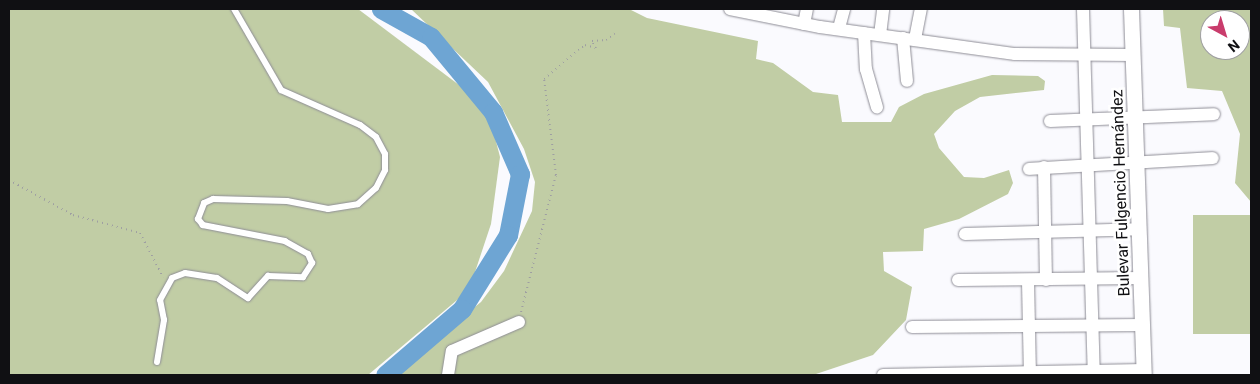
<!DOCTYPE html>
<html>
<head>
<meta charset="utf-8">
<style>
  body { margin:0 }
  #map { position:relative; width:1260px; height:384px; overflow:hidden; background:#fafafe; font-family:Roboto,sans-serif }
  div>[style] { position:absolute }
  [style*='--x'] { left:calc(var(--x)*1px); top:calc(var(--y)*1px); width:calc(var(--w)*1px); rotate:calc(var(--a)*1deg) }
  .green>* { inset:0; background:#c1cda5; transform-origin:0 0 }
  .river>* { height:19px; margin:-9.5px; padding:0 9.5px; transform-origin:9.5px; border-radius:9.5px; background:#6ea5d3 }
  .path>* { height:2px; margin-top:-1px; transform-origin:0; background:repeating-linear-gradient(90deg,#9e9ea2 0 1px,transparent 0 5px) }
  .roads { filter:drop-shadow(0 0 1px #8e8d96) drop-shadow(0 0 1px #8e8d96) }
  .service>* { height:6px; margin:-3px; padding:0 3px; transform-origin:3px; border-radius:3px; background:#fff }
  .minor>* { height:12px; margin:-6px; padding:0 6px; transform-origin:6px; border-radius:6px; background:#fff }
  .tertiary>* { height:15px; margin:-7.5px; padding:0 7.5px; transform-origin:7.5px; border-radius:7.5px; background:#fff }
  span { translate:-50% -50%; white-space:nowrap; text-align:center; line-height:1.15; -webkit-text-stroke:5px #fff; paint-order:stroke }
  .street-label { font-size:16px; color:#101013 }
  .frame { position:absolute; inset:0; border:10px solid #101013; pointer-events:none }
  .north { position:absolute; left:1200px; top:10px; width:50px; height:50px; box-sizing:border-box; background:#fff; border:1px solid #9f9fa1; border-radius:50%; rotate:141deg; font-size:14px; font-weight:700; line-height:20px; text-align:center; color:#101013 }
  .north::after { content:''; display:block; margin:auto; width:18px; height:22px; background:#c93c6c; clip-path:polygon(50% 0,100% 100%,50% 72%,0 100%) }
</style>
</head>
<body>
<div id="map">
  <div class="green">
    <div style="clip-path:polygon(9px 9px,358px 9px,487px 106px,500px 157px,491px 224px,469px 290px,368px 375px,9px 375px)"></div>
    <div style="clip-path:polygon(411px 9px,629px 9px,647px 18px,758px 41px,756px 59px,773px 63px,813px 92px,838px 95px,842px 122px,891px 122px,899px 107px,924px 94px,992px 75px,1038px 76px,1045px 81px,1044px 90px,980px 97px,955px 111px,934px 134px,939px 148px,964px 177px,984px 178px,1009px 170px,1013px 183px,1008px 194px,959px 219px,924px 229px,923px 251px,883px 252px,884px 271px,912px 287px,906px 320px,873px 355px,813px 375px,390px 375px,481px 302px,504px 271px,532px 211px,535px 182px,524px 149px,488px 82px)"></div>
    <div style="clip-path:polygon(evenodd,1163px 9px,1251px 9px,1251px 202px,1235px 183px,1240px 134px,1222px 91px,1187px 88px,1180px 28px,1164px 26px,1163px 9px,1210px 20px,1240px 20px,1240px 50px,1210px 50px,1210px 20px)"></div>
    <div style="left:1251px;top:215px;width:119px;height:58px;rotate:90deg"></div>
  </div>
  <div class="river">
    <div style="--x:381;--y:9;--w:57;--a:29.2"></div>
    <div style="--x:431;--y:37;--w:97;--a:50.4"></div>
    <div style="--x:493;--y:112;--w:68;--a:66.5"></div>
    <div style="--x:520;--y:174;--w:62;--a:101.1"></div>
    <div style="--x:508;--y:235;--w:87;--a:121.9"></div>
    <div style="--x:462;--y:309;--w:101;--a:139.4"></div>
  </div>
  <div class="path">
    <div style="--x:9;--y:180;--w:73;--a:28.7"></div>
    <div style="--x:73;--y:215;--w:69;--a:15"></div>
    <div style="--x:140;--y:233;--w:50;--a:62.4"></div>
    <div style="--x:521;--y:312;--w:141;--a:-75.7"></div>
    <div style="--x:556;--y:175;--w:97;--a:-97.1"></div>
    <div style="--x:544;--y:79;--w:45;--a:-40.5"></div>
    <div style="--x:578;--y:50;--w:9;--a:-36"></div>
    <div style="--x:585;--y:45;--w:11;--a:15"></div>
    <div style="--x:596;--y:48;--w:8;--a:-120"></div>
    <div style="--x:592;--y:41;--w:14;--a:-4"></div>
    <div style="--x:606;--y:40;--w:11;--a:-38"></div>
  </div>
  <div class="roads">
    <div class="service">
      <div style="--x:157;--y:362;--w:43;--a:-80.5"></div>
      <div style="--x:164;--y:320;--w:20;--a:-101"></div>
      <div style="--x:160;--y:300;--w:25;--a:-61"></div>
      <div style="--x:172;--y:278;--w:14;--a:-21"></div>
      <div style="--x:185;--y:273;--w:32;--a:9"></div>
      <div style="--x:217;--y:278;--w:37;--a:33"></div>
      <div style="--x:248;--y:298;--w:30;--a:-48"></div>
      <div style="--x:268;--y:276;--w:35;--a:2"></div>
      <div style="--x:303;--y:277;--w:17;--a:-57"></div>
      <div style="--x:312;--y:263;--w:10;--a:-114"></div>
      <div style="--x:308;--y:254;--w:26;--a:-151"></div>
      <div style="--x:285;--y:241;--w:84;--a:-169"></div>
      <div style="--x:203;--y:225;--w:8;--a:-130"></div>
      <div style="--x:198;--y:219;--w:17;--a:-69"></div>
      <div style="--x:204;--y:203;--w:10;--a:-24"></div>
      <div style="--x:213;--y:199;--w:74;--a:1.5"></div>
      <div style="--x:287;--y:201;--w:42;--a:11"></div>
      <div style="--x:328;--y:209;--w:30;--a:-9"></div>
      <div style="--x:358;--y:204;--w:24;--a:-42"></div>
      <div style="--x:376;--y:188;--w:20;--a:-63"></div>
      <div style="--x:385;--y:170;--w:16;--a:-90"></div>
      <div style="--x:385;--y:154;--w:19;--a:-118"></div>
      <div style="--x:376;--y:137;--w:20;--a:-143"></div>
      <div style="--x:360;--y:125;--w:86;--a:-156.1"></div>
      <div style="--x:281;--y:90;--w:94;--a:-120.1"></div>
    </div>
    <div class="minor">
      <div style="--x:730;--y:9;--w:92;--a:11.3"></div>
      <div style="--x:820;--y:27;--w:197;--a:7.9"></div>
      <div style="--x:1015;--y:54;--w:119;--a:0.5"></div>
      <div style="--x:1083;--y:9;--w:366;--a:88.3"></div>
      <div style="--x:804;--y:24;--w:15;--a:-79"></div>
      <div style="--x:839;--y:28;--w:20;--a:-75"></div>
      <div style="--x:864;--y:33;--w:36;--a:87"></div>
      <div style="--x:866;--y:69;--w:40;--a:74"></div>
      <div style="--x:880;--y:35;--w:26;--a:-83"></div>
      <div style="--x:903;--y:38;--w:43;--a:84.7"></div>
      <div style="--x:915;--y:39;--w:31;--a:-79"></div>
      <div style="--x:1050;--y:121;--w:164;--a:-2.4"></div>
      <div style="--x:1044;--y:167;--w:113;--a:89"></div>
      <div style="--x:1029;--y:169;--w:184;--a:-3.4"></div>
      <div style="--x:965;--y:234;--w:174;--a:-1.6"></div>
      <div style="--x:958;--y:280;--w:183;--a:-0.6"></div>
      <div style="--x:1028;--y:281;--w:94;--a:88.8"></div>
      <div style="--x:912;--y:327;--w:231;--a:-0.5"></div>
      <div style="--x:448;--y:375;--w:24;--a:-81"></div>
      <div style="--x:452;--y:351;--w:73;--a:-23.4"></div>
      <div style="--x:883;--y:375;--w:261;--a:-1.1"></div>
    </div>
    <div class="tertiary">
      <div style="--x:1131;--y:9;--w:366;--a:88"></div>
    </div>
  </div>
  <div class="street-label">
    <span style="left:1121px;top:193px;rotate:-92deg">Bulevar Fulgencio Hernández</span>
  </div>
  <div class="frame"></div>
  <div class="north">N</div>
</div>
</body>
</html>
